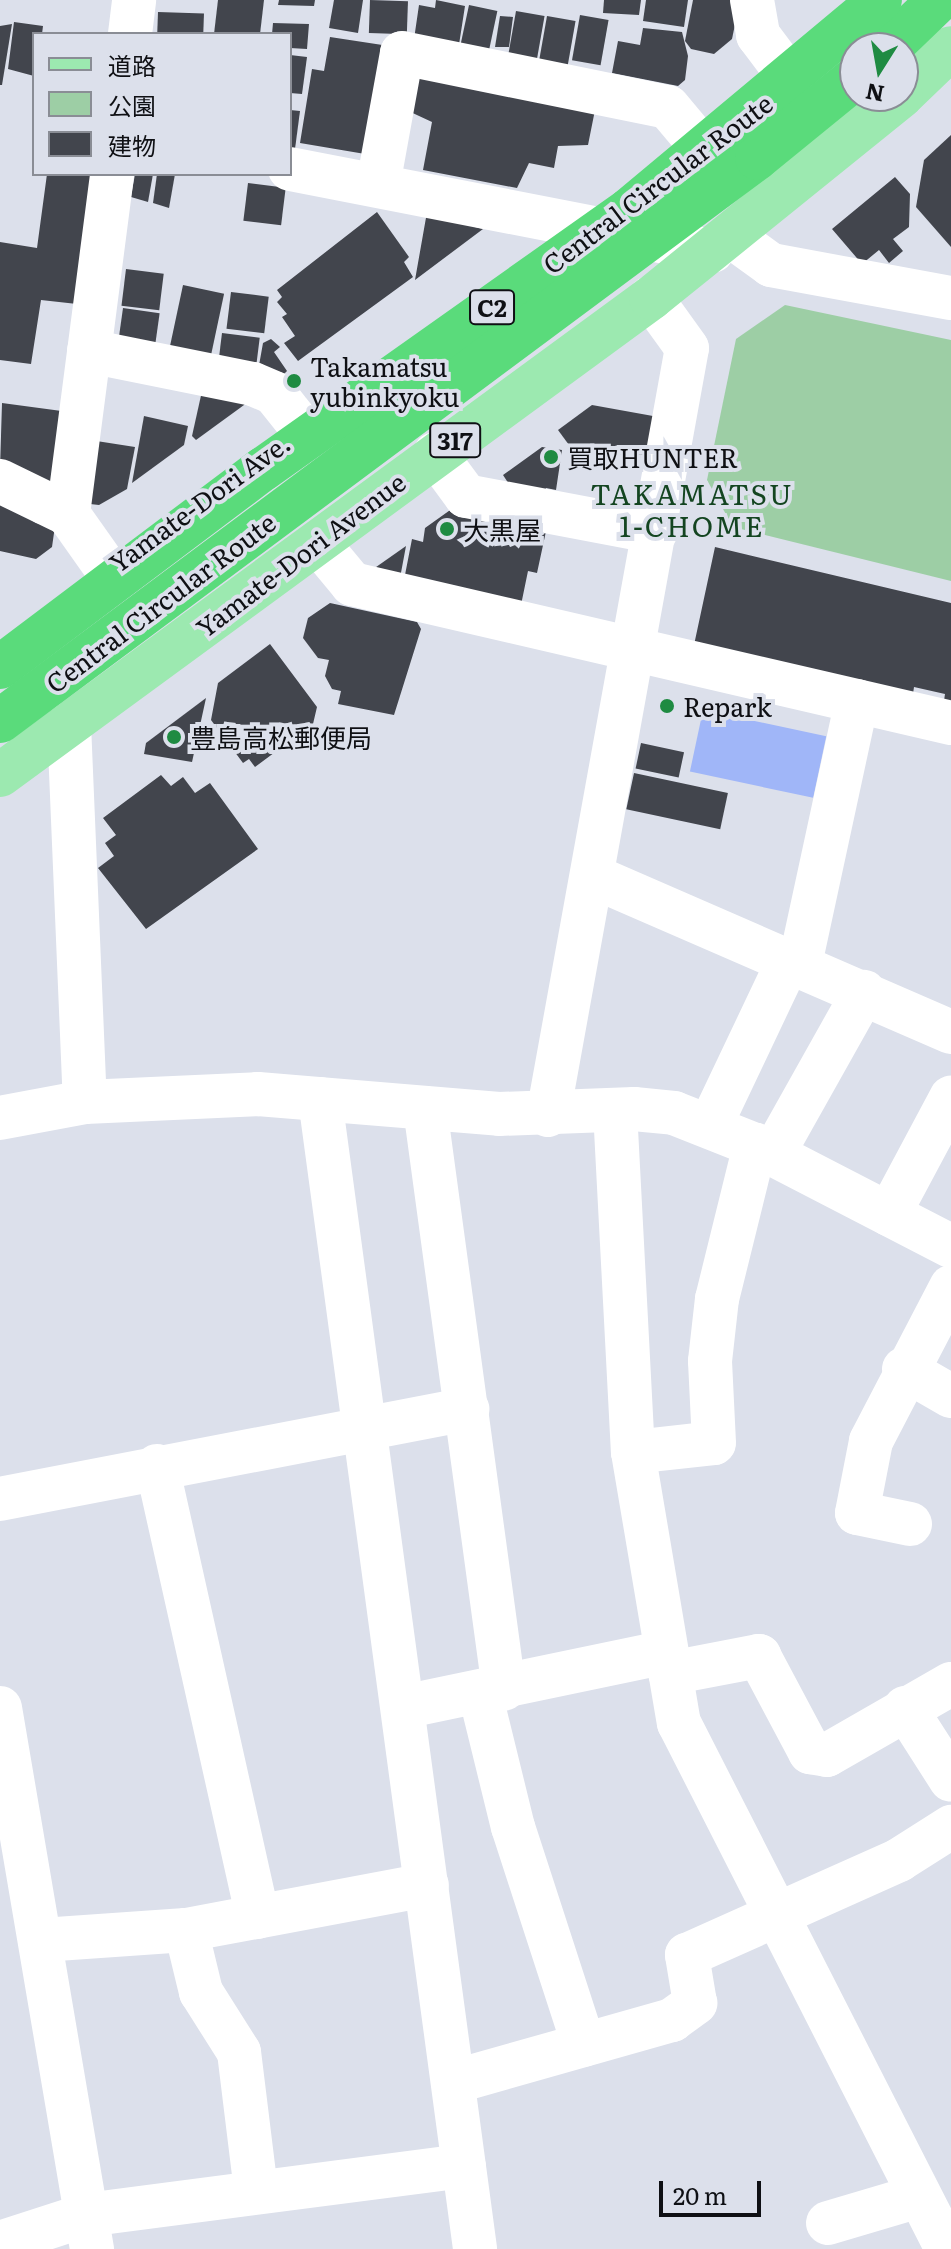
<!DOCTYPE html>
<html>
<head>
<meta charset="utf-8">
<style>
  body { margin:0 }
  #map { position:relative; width:951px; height:2249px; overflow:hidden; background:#dce0eb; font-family:Literata,"Noto Sans JP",serif }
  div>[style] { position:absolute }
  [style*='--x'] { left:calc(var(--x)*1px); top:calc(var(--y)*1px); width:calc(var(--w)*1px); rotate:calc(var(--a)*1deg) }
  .green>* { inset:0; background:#9dcea5 }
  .water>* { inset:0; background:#a0b6f8; transform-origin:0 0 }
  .building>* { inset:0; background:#42454d; transform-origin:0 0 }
  .minor>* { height:44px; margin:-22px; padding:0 22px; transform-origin:22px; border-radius:22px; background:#fff }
  .major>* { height:44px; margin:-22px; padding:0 22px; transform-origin:22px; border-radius:22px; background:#9ce9b0 }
  .highway>* { height:44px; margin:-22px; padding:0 22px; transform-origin:22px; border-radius:22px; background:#5adb7b }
  .dots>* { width:22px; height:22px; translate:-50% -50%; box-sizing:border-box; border:4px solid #dce0eb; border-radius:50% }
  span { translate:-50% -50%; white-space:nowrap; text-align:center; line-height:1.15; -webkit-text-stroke:8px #dce0eb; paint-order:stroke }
  .shield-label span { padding:2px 6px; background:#dce0eb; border:2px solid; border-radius:6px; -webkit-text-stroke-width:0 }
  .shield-label { font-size:24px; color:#0f1014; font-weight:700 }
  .street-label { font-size:26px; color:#0f1014 }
  .poi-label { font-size:26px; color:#0f1014 }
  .left { translate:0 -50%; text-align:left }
  .neighbourhood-label { font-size:28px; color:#144521; letter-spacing:2px }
  .legend { position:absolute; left:32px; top:32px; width:260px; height:144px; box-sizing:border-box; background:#dce0eb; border:2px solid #8a8d95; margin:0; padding:10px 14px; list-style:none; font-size:24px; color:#0f1014 }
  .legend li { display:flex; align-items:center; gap:16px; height:40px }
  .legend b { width:40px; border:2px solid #8a8d95 }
  .north { position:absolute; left:839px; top:32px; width:80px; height:80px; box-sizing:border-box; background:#dce0eb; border:2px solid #8a8d95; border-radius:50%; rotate:191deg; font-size:22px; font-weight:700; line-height:32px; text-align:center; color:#0f1014 }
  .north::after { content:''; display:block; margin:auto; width:28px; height:36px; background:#1f8b42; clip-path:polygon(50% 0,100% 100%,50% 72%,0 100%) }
  .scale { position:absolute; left:659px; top:2181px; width:102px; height:36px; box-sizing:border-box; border:4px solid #0f1014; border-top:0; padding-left:10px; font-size:24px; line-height:28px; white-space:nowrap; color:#0f1014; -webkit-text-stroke:6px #dce0eb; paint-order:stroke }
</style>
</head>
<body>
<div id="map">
  <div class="green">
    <div style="clip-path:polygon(785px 305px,951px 340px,951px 581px,733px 527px,707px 480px,736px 339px)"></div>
  </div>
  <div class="water">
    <div style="left:703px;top:710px;width:126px;height:63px;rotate:12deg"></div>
  </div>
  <div class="building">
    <div style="clip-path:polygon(218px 0,264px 0,260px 34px,214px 34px)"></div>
    <div style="clip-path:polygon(279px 0,315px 0,314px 6px,278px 5px)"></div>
    <div style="clip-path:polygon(334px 0,363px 0,358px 33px,329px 28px)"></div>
    <div style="left:370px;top:0;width:38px;height:33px;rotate:2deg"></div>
    <div style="clip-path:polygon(436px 0,465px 6px,458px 51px,413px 46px,419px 5px,435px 8px)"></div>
    <div style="clip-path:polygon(604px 0,641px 0,639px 15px,603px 13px)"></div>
    <div style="clip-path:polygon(646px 0,688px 0,684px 27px,643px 21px)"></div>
    <div style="clip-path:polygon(693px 0,740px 0,732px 39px,714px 54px,691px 49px,685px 41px)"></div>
    <div style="left:469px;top:5px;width:29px;height:46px;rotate:12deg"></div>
    <div style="left:516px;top:11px;width:29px;height:46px;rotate:10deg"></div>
    <div style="left:158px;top:12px;width:46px;height:22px;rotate:2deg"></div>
    <div style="left:580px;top:15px;width:29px;height:46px;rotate:10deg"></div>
    <div style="clip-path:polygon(500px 16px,513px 17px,509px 47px,495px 47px)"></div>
    <div style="left:547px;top:16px;width:29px;height:45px;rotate:10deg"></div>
    <div style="clip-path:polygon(14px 22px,43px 26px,42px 34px,34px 34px,34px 76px,8px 69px)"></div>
    <div style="clip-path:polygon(273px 23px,309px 24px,307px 49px,290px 48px,290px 34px,272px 34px)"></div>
    <div style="clip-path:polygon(12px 24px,2px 85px,0 85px,0 26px)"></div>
    <div style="clip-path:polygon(643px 28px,682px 32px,688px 56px,685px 80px,678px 86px,612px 73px,618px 41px,640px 45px)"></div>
    <div style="clip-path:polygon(330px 37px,389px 46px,371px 155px,300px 143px,312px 69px,324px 71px)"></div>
    <div style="clip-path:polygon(290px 55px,307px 57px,302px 94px,290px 93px)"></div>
    <div style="clip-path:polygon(412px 70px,596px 105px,588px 145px,558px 146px,554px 168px,529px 163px,517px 188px,423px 170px,432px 122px,404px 109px)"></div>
    <div style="clip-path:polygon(290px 110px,300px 111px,295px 149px,290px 148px)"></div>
    <div style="clip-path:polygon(951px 135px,951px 247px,916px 207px,924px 160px)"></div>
    <div style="clip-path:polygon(47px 174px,96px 174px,77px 304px,41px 300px,31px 364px,0 360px,0 242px,37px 248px)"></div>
    <div style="clip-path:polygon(135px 174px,153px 174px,148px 202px,131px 197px)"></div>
    <div style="clip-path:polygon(157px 174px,175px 174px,169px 208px,153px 203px)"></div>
    <div style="clip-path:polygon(895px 177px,910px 194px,909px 227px,893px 239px,903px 251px,889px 263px,879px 250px,862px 264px,832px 229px)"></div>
    <div style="left:248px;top:183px;width:38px;height:38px;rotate:7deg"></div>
    <div style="clip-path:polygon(377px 212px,409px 257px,404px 262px,413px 277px,298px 361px,284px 343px,295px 336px,282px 317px,287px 314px,277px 302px,282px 297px,277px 290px)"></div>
    <div style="clip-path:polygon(427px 212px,477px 222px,475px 227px,483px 229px,415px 280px)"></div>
    <div style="left:126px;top:269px;width:38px;height:37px;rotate:7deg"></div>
    <div style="left:183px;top:285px;width:42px;height:75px;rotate:12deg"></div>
    <div style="left:231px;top:292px;width:38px;height:37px;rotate:7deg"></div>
    <div style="left:123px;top:308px;width:37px;height:37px;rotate:8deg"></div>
    <div style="left:222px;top:333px;width:38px;height:36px;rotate:7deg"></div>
    <div style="clip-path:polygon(271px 339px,280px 347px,274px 352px,287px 371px,283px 375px,258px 371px,263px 343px)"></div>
    <div style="clip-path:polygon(204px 382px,255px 397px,196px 440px,192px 436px)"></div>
    <div style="clip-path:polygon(2px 403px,69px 412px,58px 496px,0 469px)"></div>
    <div style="clip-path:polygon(592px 405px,664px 418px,656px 461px,569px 445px,558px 430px)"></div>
    <div style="clip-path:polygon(144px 416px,188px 426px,184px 445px,132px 483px)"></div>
    <div style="clip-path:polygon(90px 440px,135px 447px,127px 489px,99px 505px,90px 504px)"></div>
    <div style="clip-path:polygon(542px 447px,562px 450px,556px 490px,546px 488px,543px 497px,514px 492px,503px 475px)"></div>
    <div style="clip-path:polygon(0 500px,36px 523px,55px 526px,52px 547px,36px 559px,0 551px)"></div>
    <div style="clip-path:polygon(460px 503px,548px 522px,537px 573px,528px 571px,521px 605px,404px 580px,412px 539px,423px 542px,425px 528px)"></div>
    <div style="clip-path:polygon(406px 546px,400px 578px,369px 572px)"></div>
    <div style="clip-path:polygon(715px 547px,951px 603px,951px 708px,943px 707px,945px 694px,914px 687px,913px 694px,694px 645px)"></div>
    <div style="clip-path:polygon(330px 603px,417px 622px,421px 629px,394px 715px,338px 704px,341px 691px,332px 689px,325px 676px,329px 660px,318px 658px,303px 638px,308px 618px)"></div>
    <div style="clip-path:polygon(270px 644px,317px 707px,313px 724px,255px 767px,249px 759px,243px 763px,211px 720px,218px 683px)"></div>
    <div style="clip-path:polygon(206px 698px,192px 762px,144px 754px,146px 743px)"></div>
    <div style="left:641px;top:743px;width:44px;height:26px;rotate:12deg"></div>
    <div style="left:634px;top:773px;width:96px;height:37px;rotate:12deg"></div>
    <div style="clip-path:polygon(161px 775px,171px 786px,183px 777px,195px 793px,210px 783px,258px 849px,146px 929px,98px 868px,114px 856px,105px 843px,116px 835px,103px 818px)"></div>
  </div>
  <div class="minor">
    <div style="--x:752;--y:0;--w:36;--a:80"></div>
    <div style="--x:758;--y:35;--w:39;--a:53"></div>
    <div style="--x:130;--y:34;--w:34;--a:-83"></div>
    <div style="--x:290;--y:169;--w:430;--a:11"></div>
    <div style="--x:378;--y:185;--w:134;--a:-79.7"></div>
    <div style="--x:402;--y:53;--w:271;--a:11.5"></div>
    <div style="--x:668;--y:107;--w:39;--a:50"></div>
    <div style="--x:731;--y:236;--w:49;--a:35.9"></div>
    <div style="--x:771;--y:265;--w:183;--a:10.4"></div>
    <div style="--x:89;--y:351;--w:167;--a:11.4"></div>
    <div style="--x:253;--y:384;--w:23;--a:23"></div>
    <div style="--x:274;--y:393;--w:43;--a:51.5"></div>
    <div style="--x:435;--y:454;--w:52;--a:53.6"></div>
    <div style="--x:466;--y:496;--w:193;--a:10.7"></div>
    <div style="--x:0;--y:481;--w:76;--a:25.9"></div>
    <div style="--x:68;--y:514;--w:67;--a:54.7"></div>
    <div style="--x:68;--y:514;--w:343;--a:-82.6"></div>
    <div style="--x:318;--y:543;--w:53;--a:50.3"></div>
    <div style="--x:352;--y:584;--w:615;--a:13.06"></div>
    <div style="--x:69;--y:724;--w:378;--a:87.6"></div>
    <div style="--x:592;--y:876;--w:391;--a:23.5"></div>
    <div style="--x:800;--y:964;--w:269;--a:-77.8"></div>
    <div style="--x:320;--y:1099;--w:1160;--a:82.32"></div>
    <div style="--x:425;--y:1108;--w:586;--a:82.26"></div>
    <div style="--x:615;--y:1110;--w:342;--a:87"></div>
    <div style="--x:633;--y:1452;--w:275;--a:80.4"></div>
    <div style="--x:679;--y:1723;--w:590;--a:63"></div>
    <div style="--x:548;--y:1115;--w:779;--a:-79.73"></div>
    <div style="--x:687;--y:348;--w:62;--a:-125.8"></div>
    <div style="--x:0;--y:1118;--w:86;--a:-10.7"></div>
    <div style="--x:85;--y:1102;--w:173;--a:-2.6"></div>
    <div style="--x:258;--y:1094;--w:242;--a:4.7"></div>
    <div style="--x:499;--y:1114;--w:135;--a:-2.1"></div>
    <div style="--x:634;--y:1109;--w:40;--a:5.7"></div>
    <div style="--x:674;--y:1113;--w:87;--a:21.6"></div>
    <div style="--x:755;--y:1145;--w:220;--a:27.3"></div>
    <div style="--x:711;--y:1124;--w:184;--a:-64.6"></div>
    <div style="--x:773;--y:1154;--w:186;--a:-60.7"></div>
    <div style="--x:889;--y:1214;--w:132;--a:-61.9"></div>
    <div style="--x:904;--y:1369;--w:54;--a:29.9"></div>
    <div style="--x:633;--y:1452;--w:81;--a:-6.3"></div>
    <div style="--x:714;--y:1443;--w:82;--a:-92.8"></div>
    <div style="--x:710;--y:1361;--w:62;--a:-83.6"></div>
    <div style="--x:717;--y:1299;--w:159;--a:-76.1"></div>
    <div style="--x:157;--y:1466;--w:462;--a:77.4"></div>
    <div style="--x:0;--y:1499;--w:476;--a:-10.9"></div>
    <div style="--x:910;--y:1524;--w:54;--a:-168.3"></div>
    <div style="--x:857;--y:1513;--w:73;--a:-79"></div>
    <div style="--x:871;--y:1441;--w:174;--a:-62.5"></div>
    <div style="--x:670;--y:1673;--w:91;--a:-10.8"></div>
    <div style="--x:759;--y:1656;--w:109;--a:62"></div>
    <div style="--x:810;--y:1752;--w:17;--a:10"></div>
    <div style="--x:827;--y:1755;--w:143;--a:-29.8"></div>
    <div style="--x:480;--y:1693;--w:138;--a:76.2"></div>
    <div style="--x:513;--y:1827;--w:229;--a:72"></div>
    <div style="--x:403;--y:1707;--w:269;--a:-11.8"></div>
    <div style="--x:0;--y:1708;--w:549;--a:80.35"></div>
    <div style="--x:905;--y:1708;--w:85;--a:57.4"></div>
    <div style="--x:186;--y:1930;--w:64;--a:76.4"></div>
    <div style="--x:201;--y:1992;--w:71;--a:57.7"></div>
    <div style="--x:239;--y:2052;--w:139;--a:83"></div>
    <div style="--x:42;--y:1940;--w:144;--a:-4"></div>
    <div style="--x:186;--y:1930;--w:245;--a:-10.6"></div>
    <div style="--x:453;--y:2082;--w:228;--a:-15.8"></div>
    <div style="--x:672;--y:2020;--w:29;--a:-36"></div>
    <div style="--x:695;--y:2003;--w:49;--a:-99.5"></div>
    <div style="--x:687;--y:1955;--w:232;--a:-24.1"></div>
    <div style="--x:899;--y:1860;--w:62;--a:-32.4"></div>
    <div style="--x:828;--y:2223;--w:95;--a:-16.5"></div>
    <div style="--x:0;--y:2243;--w:90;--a:-18"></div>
    <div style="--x:86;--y:2215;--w:381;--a:-7.4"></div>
  </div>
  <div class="major">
    <div style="--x:903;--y:94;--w:66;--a:-43.8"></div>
    <div style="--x:0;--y:775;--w:807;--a:-36.23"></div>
    <div style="--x:651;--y:298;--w:321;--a:-38.9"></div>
  </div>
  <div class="highway">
    <div style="--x:889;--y:48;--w:69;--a:-43.8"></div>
    <div style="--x:0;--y:667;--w:329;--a:-37"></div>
    <div style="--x:263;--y:469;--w:448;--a:-35.3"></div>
    <div style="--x:629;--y:210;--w:327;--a:-39.9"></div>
    <div style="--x:0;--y:721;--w:943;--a:-36.64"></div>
    <div style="--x:757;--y:158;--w:127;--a:-39.2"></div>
  </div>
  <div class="dots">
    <div style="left:294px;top:381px;background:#1f8b42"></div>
    <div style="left:551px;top:457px;background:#1f8b42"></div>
    <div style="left:447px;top:529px;background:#1f8b42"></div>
    <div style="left:667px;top:706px;background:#1f8b42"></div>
    <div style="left:174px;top:737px;background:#1f8b42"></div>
  </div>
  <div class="shield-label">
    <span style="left:492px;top:307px">C2</span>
    <span style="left:455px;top:440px">317</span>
  </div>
  <div class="street-label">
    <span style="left:657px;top:183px;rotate:-37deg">Central Circular Route</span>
    <span style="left:199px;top:502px;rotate:-36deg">Yamate-Dori Ave.</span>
    <span style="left:300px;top:554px;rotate:-37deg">Yamate-Dori Avenue</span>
    <span style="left:160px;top:602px;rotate:-37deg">Central Circular Route</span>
  </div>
  <div class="poi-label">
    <span class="left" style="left:310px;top:381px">Takamatsu<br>yubinkyoku</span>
    <span class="left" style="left:567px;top:457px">買取HUNTER</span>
    <span class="left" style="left:463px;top:529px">大黒屋</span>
    <span class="left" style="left:683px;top:706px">Repark</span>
    <span class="left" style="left:190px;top:737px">豊島高松郵便局</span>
  </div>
  <div class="neighbourhood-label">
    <span style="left:692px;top:509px">TAKAMATSU<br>1-CHOME</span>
  </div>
  <ul class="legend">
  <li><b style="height:10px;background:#9ce9b0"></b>道路</li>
  <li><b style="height:22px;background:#9dcea5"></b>公園</li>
  <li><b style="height:22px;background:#42454d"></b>建物</li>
  </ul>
  <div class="north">N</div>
  <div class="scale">20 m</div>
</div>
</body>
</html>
